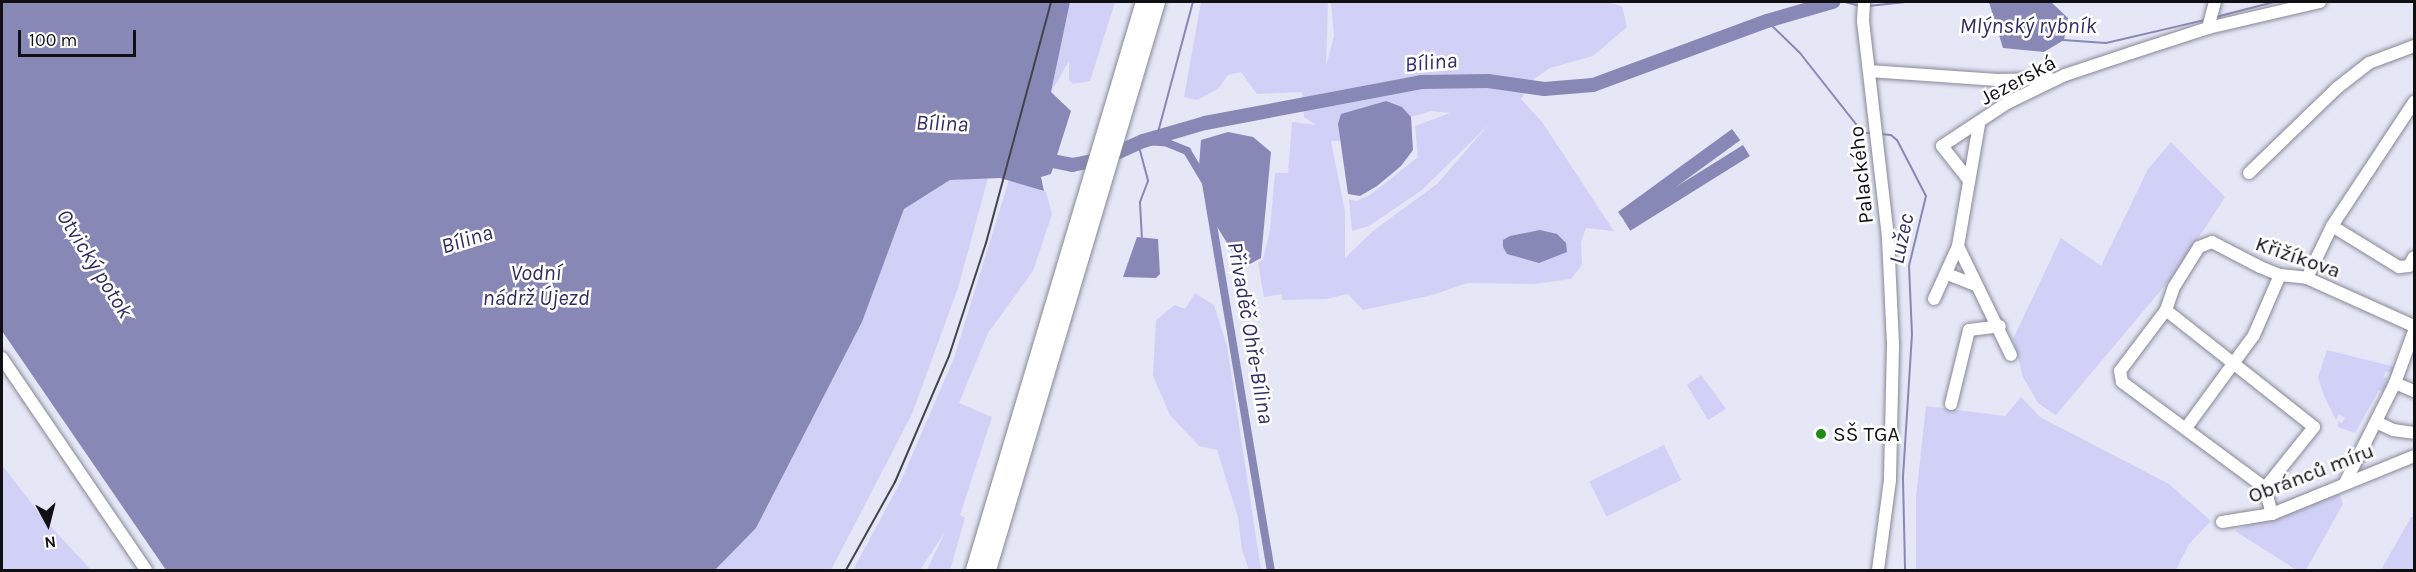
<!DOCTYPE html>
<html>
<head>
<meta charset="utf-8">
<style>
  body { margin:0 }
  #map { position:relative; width:2416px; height:572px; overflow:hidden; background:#e5e6f6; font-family:Karla,sans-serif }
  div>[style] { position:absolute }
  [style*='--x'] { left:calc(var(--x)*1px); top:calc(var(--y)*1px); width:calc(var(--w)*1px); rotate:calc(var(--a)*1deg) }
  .green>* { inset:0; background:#d1d1f7; transform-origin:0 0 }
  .water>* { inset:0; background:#8888b6; transform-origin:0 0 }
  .stream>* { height:2px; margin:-1px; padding:0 1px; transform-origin:1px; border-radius:1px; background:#8888b6 }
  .canal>* { height:8px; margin:-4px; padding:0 4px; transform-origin:4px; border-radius:4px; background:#8888b6 }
  .river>* { height:14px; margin:-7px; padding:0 7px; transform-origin:7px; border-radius:7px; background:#8888b6 }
  .roads { filter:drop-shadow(0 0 2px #878796) drop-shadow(0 0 2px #878796) }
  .minor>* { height:12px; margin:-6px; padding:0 6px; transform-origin:6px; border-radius:6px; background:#fff }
  .highway>* { height:16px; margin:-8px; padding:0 8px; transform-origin:8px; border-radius:8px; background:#fff }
  .rail>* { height:2px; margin:-1px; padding:0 1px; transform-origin:1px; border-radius:1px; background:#43434b }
  .dots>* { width:16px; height:16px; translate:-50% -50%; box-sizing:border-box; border:3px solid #fff; border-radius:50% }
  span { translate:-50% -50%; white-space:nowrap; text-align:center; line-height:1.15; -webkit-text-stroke:5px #fff; paint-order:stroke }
  .street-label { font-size:21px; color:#0f0f14 }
  .poi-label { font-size:21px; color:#0f0f14 }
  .left { translate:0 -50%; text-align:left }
  .water-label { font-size:22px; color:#322c66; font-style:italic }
  .frame { position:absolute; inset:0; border:3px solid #0f0f14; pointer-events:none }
  .north { position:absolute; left:18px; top:494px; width:60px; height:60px; -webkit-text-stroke:4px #fff; paint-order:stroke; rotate:173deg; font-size:16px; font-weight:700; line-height:24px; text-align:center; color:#0f0f14 }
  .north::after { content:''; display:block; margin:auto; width:21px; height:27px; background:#0f0f14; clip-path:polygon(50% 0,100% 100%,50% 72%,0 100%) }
  .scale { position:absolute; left:18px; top:30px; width:118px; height:27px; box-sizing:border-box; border:3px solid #0f0f14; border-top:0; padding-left:8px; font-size:18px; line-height:21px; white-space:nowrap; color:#0f0f14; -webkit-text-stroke:4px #fff; paint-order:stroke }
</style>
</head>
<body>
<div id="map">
  <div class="green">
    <div style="clip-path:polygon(1070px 2px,1115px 2px,1090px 81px,1073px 84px,1069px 80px,1069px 61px,1051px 92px)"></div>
    <div style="clip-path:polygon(evenodd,1201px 2px,1328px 2px,1326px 66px,1334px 36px,1331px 2px,1606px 2px,1622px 6px,1627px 27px,1593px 56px,1550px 68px,1534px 79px,1521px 99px,1542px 122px,1614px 231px,1586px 228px,1581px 242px,1582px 265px,1571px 279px,1534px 284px,1467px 283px,1433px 295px,1363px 310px,1348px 294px,1326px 299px,1282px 300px,1282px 294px,1264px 297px,1258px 263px,1263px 260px,1270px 230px,1275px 173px,1288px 173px,1292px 122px,1316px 125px,1304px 117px,1302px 92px,1257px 94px,1241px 72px,1228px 75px,1218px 89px,1197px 100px,1184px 97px,1201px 2px,1402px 107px,1411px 117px,1431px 111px,1450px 113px,1415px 126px,1418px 157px,1370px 195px,1356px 201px,1349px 199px,1352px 231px,1369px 226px,1422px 190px,1490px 123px,1437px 184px,1373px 231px,1345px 258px,1345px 211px,1331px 141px,1341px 141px,1338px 124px,1402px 107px)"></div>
    <div style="clip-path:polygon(2171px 142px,2225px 197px,2177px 271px,2056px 415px,2038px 403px,2023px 377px,2013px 339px,2061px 238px,2101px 266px,2148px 169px)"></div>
    <div style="clip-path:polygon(988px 178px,958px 288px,912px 414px,831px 570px,715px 570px,756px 528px,862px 322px,904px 209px,950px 180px)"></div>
    <div style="clip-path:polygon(1009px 180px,1046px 192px,1052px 214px,1033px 271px,988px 333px,959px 403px,992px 417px,960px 515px,965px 518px,950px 570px,927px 570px,945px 532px,920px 570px,853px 570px,900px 483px,954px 358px)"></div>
    <div style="clip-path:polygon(1195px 293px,1214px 305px,1227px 346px,1261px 570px,1249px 570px,1242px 550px,1238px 517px,1217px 450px,1199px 446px,1170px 415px,1153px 376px,1156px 320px,1175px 305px,1185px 309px)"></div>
    <div style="clip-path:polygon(2327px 350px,2395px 367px,2393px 374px,2386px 371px,2384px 377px,2387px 378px,2387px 394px,2379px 390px,2355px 433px,2338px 427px,2338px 421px,2342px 423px,2345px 418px,2339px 414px,2336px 420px,2324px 396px,2318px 377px)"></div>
    <div style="clip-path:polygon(1701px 375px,1726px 409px,1708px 420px,1687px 385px)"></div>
    <div style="clip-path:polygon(2021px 397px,2040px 417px,2169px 484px,2211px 521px,2189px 544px,2176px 570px,1916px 570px,1916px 497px,1926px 406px,2005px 416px)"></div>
    <div style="left:1664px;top:445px;width:39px;height:83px;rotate:64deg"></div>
    <div style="clip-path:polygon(2px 465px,43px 518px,91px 570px,2px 570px)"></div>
    <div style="clip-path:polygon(2337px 489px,2343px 504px,2306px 570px,2295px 569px,2235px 531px)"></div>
    <div style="clip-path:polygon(2411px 517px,2414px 517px,2414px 570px,2381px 570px)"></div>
  </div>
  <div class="water">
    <div style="clip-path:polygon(2px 2px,1070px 2px,1051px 92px,1071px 111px,1051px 174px,1041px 177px,1044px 191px,1000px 178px,950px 180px,904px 209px,862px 322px,756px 528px,715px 570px,166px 570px,2px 331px)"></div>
    <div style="clip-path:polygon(1989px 2px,2051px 2px,2068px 18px,2064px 40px,2044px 52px,2003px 48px)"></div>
    <div style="clip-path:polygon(1386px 101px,1402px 107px,1411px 117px,1413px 150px,1401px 166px,1377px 186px,1360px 196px,1348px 194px,1338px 124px,1341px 114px)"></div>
    <div style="left:1732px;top:129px;width:14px;height:141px;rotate:54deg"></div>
    <div style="clip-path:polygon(1228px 132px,1253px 137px,1271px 152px,1261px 258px,1250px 264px,1235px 256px,1213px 220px,1206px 183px,1199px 166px,1201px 140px)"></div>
    <div style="left:1743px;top:145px;width:13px;height:141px;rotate:58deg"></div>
    <div style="clip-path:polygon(1540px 230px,1557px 234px,1566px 243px,1567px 252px,1539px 263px,1507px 254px,1503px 247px,1503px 240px,1510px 236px)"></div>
    <div style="clip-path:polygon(1137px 237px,1158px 239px,1160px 274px,1156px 278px,1123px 277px)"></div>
  </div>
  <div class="stream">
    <div style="--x:1845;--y:2;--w:16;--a:15"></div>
    <div style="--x:1868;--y:6;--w:36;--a:-6"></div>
    <div style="--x:2216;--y:17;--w:60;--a:-14.5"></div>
    <div style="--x:1767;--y:21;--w:46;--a:44.1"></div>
    <div style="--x:1800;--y:53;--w:102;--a:51.8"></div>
    <div style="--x:1863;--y:133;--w:9;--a:0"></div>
    <div style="--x:2063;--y:40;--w:43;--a:4"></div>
    <div style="--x:2106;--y:43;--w:102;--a:-13.1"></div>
    <div style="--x:1880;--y:134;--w:11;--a:5"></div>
    <div style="--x:1891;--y:135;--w:8;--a:40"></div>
    <div style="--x:1897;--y:140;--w:63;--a:62.6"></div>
    <div style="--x:1926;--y:196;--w:72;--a:103.7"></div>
    <div style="--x:1909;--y:266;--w:68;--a:87.5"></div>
    <div style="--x:1912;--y:334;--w:145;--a:93.6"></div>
    <div style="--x:1903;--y:479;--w:91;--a:88.7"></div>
    <div style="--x:1157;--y:136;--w:139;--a:-75"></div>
    <div style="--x:1138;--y:143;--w:39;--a:75"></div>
    <div style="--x:1148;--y:181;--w:22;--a:111"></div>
    <div style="--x:1140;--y:202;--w:35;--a:87"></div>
  </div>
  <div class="canal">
    <div style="--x:1143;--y:141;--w:22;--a:3"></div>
    <div style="--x:1165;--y:142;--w:24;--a:22"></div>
    <div style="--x:1187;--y:151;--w:37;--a:59"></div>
    <div style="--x:1206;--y:183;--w:392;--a:80.5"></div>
  </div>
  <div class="river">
    <div style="--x:1037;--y:158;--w:36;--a:11"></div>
    <div style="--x:1072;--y:165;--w:32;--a:-11"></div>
    <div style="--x:1103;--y:159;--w:44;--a:-24.2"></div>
    <div style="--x:1143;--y:141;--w:65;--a:-16.2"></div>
    <div style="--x:1205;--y:123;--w:220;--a:-10.7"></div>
    <div style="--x:1421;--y:82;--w:67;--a:-0.9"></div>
    <div style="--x:1488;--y:81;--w:57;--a:8.1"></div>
    <div style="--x:1544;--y:89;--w:49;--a:-4.7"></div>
    <div style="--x:1593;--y:85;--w:185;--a:-20.2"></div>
    <div style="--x:1767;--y:21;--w:69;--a:-16.1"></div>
  </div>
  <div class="roads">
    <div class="minor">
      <div style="--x:1864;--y:2;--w:19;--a:93"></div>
      <div style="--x:1863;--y:21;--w:218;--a:83.4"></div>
      <div style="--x:1888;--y:238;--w:107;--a:87.3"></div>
      <div style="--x:1893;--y:345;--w:135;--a:91.3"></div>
      <div style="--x:1890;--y:480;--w:91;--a:97.6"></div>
      <div style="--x:2208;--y:28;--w:27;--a:-75"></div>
      <div style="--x:1869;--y:71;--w:129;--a:4"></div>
      <div style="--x:1998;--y:80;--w:53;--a:-1.1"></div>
      <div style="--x:2249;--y:173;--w:122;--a:-44"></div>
      <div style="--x:2337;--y:88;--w:41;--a:-38"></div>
      <div style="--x:2369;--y:63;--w:48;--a:-20.7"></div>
      <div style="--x:1968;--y:179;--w:42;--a:-128.2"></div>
      <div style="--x:1942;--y:146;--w:78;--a:-33.5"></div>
      <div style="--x:2007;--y:103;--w:64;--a:-25.8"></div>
      <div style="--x:2065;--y:75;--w:70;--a:-18.4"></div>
      <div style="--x:2131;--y:53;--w:81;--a:-18"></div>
      <div style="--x:2208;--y:28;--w:115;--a:-13.1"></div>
      <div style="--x:2332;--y:226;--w:79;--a:31.5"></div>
      <div style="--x:2399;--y:267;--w:10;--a:-6"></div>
      <div style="--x:2409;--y:266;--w:10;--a:-61"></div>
      <div style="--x:1958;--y:246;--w:121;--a:64.1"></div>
      <div style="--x:1947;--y:274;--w:31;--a:21"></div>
      <div style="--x:2307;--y:278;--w:58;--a:-64.3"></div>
      <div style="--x:2332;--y:226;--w:149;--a:-56.5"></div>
      <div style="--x:1934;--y:299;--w:58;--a:-65.6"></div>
      <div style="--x:1958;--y:246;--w:124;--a:-80.2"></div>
      <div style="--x:2166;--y:310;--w:76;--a:127"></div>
      <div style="--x:2120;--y:371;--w:11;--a:80"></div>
      <div style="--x:2122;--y:382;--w:178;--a:36.5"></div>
      <div style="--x:2265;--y:488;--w:27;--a:75"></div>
      <div style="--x:2;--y:358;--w:256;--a:55.8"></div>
      <div style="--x:2395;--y:383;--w:21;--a:23"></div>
      <div style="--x:1951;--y:404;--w:76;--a:-76.3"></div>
      <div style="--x:1969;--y:330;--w:31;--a:-7"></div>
      <div style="--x:2376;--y:422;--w:19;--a:25"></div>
      <div style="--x:2393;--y:430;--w:21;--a:8"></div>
      <div style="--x:2186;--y:428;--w:115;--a:-53.8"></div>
      <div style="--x:2254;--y:335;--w:65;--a:-66.6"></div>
      <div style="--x:2345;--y:483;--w:112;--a:-63.4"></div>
      <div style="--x:2395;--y:383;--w:55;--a:-69.9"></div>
      <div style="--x:2265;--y:488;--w:78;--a:-51.2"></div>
      <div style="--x:2314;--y:427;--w:189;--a:-141.7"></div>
      <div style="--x:2166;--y:310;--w:24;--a:-71"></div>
      <div style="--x:2174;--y:287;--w:47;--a:-58"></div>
      <div style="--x:2199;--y:247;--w:14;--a:-21"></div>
      <div style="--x:2212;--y:242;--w:54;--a:27.5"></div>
      <div style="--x:2260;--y:267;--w:22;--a:22"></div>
      <div style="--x:2280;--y:275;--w:27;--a:6"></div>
      <div style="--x:2307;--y:278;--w:117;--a:24.2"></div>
      <div style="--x:2222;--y:522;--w:51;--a:-9.1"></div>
      <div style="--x:2272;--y:514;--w:153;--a:-22.2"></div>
    </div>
    <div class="highway">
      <div style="--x:974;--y:570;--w:593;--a:-73.34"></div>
      <div style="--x:988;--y:570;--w:593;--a:-73.43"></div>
    </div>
  </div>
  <div class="rail">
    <div style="--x:846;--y:570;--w:101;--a:-60.9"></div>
    <div style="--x:895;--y:482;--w:137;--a:-66.8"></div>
    <div style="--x:949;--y:356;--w:119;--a:-71.9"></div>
    <div style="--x:986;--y:243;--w:250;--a:-74.9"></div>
  </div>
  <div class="dots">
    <div style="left:1821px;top:434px;background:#1b8d14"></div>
  </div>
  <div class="street-label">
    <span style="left:2018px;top:80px;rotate:-28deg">Jezerská</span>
    <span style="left:1861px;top:175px;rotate:-96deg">Palackého</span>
    <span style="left:2298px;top:257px;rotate:19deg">Křižíkova</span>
    <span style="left:2311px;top:473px;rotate:-21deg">Obránců míru</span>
  </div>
  <div class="poi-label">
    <span class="left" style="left:1833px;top:434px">SŠ TGA</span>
  </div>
  <div class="water-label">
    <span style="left:2028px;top:27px">Mlýnský rybník</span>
    <span style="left:1431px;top:63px;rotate:-5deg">Bílina</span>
    <span style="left:942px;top:124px;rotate:2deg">Bílina</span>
    <span style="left:1902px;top:239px;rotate:-78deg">Lužec</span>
    <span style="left:467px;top:240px;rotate:-17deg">Bílina</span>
    <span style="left:94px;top:264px;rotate:58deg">Otvický potok</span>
    <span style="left:536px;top:286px">Vodní<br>nádrž Újezd</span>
    <span style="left:1250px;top:333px;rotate:80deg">Přivaděč Ohře-Bílina</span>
  </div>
  <div class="frame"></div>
  <div class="north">N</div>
  <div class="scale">100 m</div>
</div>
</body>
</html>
